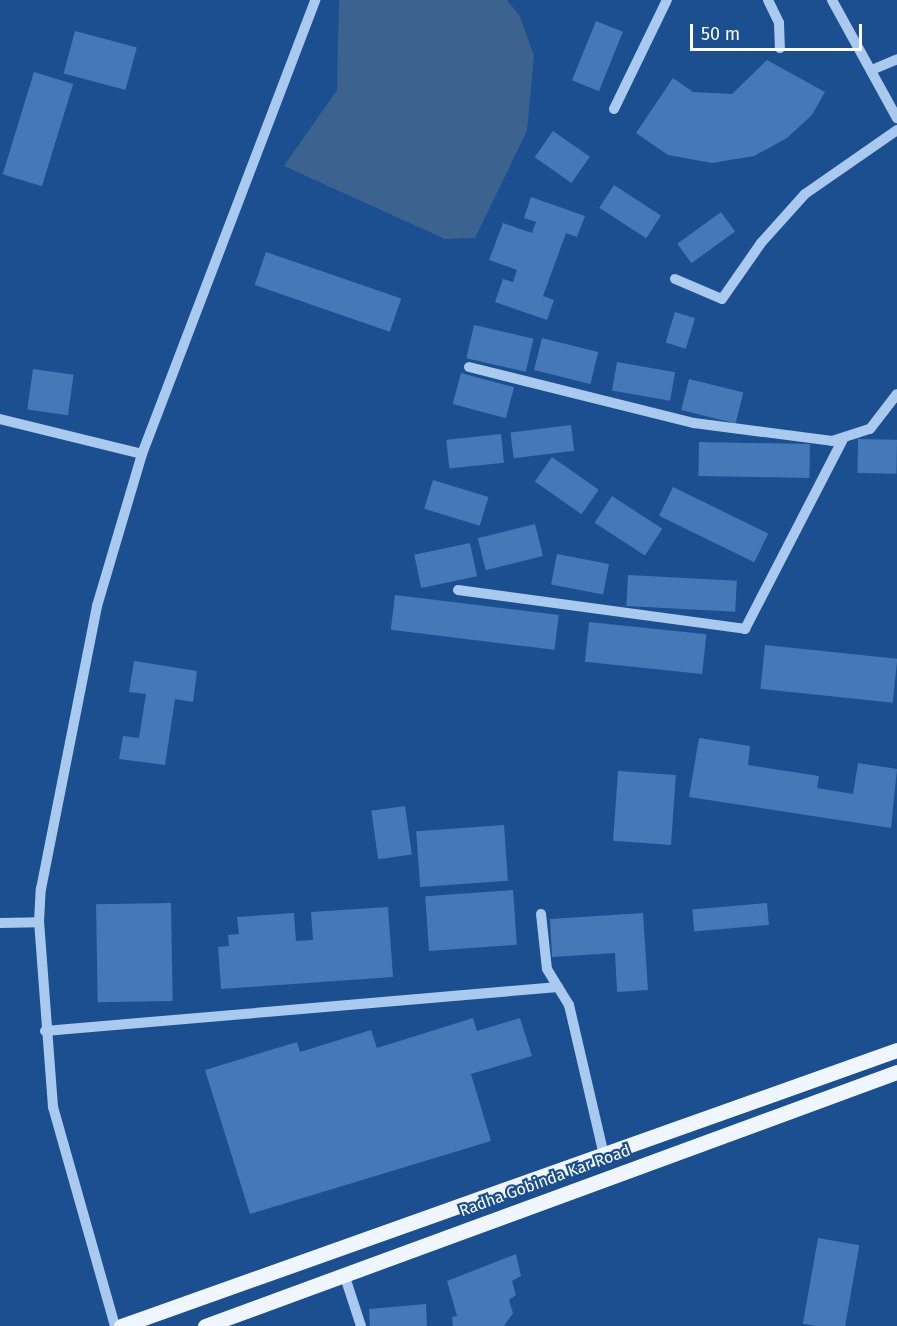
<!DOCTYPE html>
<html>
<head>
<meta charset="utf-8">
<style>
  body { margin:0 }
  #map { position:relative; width:897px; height:1326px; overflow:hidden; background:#1b4f8f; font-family:"Fira Sans",sans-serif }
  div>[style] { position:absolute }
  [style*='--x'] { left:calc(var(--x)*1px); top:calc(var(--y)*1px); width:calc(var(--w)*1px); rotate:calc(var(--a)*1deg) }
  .water>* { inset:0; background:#3c6290 }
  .building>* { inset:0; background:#4478b7; transform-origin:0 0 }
  .minor>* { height:10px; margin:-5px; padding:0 5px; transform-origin:5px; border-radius:5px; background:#a9c9ee }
  .major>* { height:15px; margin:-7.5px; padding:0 7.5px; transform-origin:7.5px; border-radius:7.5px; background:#f0f6ff }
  span { translate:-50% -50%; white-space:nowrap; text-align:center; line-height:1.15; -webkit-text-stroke:4.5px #1b4f8f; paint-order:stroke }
  .street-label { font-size:16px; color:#fff }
  .scale { position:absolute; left:690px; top:24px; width:172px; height:27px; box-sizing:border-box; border:3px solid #fff; border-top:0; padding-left:8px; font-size:18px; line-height:21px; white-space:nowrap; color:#fff; -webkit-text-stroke:4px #1b4f8f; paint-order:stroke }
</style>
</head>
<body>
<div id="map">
  <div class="water">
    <div style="clip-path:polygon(339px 0,507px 0,520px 16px,534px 56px,527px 131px,475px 238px,445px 239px,284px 166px,337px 90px)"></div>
  </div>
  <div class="building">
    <div style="left:596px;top:21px;width:29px;height:64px;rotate:22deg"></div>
    <div style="left:75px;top:31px;width:64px;height:44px;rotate:15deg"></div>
    <div style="clip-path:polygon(767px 60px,825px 92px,812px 115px,787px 138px,754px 156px,712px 163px,668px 155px,636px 133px,673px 78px,693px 92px,732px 94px)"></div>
    <div style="left:34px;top:72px;width:41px;height:107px;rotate:17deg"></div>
    <div style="left:553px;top:131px;width:45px;height:32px;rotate:35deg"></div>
    <div style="left:614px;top:185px;width:56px;height:27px;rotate:33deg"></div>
    <div style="clip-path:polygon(531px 197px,585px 216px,577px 237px,566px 233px,543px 296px,554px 300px,547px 320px,495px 302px,503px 279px,513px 282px,517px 270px,489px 260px,503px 223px,532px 233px,536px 222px,524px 218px)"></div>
    <div style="left:721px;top:212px;width:24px;height:54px;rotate:54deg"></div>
    <div style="left:266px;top:252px;width:143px;height:35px;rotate:19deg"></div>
    <div style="left:675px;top:312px;width:21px;height:32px;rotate:17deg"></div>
    <div style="left:474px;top:325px;width:61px;height:34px;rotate:13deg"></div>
    <div style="left:542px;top:338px;width:58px;height:33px;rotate:14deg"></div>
    <div style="left:617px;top:362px;width:59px;height:29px;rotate:10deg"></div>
    <div style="left:33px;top:369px;width:41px;height:41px;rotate:8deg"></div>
    <div style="left:461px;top:373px;width:55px;height:32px;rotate:15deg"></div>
    <div style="left:689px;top:379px;width:56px;height:32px;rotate:14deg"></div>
    <div style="left:571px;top:425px;width:26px;height:61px;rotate:83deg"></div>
    <div style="left:501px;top:434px;width:29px;height:55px;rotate:84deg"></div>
    <div style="left:858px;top:439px;width:39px;height:34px;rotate:1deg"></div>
    <div style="left:699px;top:442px;width:111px;height:34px;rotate:1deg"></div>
    <div style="left:552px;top:457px;width:57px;height:30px;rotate:35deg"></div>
    <div style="left:433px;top:480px;width:58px;height:30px;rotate:17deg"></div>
    <div style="left:673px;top:487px;width:106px;height:32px;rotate:26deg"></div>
    <div style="left:612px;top:496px;width:60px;height:32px;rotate:33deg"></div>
    <div style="left:535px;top:524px;width:33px;height:59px;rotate:76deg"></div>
    <div style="left:470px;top:543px;width:34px;height:57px;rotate:78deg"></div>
    <div style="left:557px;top:554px;width:53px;height:31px;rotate:11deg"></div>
    <div style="left:628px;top:575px;width:109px;height:31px;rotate:3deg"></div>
    <div style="left:395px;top:595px;width:165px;height:35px;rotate:7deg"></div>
    <div style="left:589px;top:622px;width:118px;height:40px;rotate:6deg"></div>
    <div style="left:765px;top:645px;width:133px;height:44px;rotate:6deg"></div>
    <div style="clip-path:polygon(134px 661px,197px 671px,193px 702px,175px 699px,165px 765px,119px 759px,123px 736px,139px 738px,146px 694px,129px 692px)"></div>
    <div style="clip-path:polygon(699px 738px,750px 746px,748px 765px,819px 776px,817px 788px,853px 794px,858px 763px,897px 769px,891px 828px,689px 797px)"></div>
    <div style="left:618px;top:771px;width:58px;height:70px;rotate:4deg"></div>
    <div style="left:405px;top:806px;width:49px;height:34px;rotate:82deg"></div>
    <div style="left:504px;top:825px;width:56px;height:88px;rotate:86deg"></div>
    <div style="left:513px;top:890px;width:55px;height:88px;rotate:86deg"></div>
    <div style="left:171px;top:903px;width:98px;height:75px;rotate:89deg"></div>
    <div style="left:767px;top:903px;width:22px;height:75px;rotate:85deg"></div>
    <div style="clip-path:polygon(388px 907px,393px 977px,221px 989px,218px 947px,229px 946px,228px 935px,239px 934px,237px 917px,294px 913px,296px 941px,313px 940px,311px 912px)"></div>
    <div style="clip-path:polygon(643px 913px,648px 990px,617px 992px,615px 953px,552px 957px,550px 919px)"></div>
    <div style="clip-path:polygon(473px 1018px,477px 1031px,520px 1018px,532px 1056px,471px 1074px,491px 1141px,250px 1214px,205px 1070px,297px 1042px,300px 1052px,371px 1030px,377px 1048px)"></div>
    <div style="left:818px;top:1238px;width:42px;height:87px;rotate:10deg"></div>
    <div style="clip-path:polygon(516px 1254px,521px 1276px,512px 1281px,516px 1295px,509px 1300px,513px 1313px,504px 1326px,453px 1326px,452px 1317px,457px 1316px,447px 1281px)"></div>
    <div style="clip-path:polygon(426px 1304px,427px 1326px,370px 1326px,369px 1309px)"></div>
  </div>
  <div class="minor">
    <div style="--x:768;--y:0;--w:25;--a:64"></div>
    <div style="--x:779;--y:23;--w:25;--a:88"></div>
    <div style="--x:832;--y:0;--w:135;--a:61.2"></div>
    <div style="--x:874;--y:69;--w:25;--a:-23"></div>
    <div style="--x:614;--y:109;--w:121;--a:-64.1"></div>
    <div style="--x:675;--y:279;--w:51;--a:23.1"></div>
    <div style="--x:722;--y:299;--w:68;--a:-55.1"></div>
    <div style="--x:761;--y:243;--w:66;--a:-48.1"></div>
    <div style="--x:805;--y:194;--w:112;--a:-34.8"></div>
    <div style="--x:469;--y:367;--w:232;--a:14"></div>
    <div style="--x:694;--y:423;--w:139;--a:7.4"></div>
    <div style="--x:832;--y:441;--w:40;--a:-18"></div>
    <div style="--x:870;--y:429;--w:44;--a:-52.4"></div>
    <div style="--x:0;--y:419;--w:146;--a:13.8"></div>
    <div style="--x:458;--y:590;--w:290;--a:7.7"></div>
    <div style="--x:745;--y:629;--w:212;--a:-62.7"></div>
    <div style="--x:541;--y:914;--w:55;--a:83.8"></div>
    <div style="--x:547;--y:969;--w:42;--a:58.6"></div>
    <div style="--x:569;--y:1005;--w:155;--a:76.9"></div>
    <div style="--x:0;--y:923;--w:39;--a:-1"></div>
    <div style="--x:45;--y:1031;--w:515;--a:-4.9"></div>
    <div style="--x:344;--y:1274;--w:55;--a:71.9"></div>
    <div style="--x:115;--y:1326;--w:228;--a:-105.8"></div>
    <div style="--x:53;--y:1107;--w:186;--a:-94.3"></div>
    <div style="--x:39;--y:922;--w:33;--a:-87"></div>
    <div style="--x:41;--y:889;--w:288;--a:-78.8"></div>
    <div style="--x:97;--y:606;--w:159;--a:-73.5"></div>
    <div style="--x:142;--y:454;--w:486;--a:-69.1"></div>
  </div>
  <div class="major">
    <div style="--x:121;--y:1326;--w:824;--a:-19.58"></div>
    <div style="--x:205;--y:1326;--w:737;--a:-20.16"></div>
  </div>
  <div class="street-label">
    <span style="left:545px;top:1181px;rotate:-20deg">Radha Gobinda Kar Road</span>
  </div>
  <div class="scale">50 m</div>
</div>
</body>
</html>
